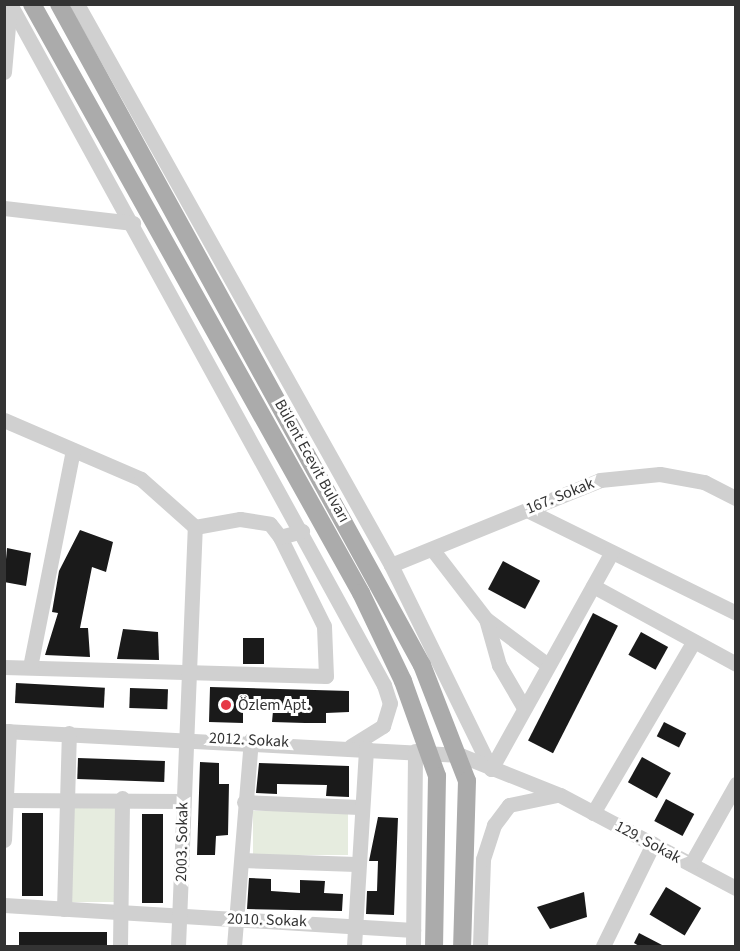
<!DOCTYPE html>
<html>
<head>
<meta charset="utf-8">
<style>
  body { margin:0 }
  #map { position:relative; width:740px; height:951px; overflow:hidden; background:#fff; font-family:"Source Sans 3",sans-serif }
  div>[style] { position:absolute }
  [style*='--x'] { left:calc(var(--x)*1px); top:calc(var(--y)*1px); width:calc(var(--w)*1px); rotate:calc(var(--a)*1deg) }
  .green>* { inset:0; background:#e6ecdf; transform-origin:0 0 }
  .building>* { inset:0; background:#1a1a1a; transform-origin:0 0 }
  .minor>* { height:15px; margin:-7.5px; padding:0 7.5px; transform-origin:7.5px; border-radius:7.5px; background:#d0d0d0 }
  .major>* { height:18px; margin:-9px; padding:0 9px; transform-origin:9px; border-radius:9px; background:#ababab }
  .dots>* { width:16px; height:16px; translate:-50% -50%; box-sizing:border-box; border:3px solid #fff; border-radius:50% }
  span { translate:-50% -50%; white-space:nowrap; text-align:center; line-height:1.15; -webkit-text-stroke:6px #fff; paint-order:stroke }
  .street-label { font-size:16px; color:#333 }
  .poi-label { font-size:16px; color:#333 }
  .left { translate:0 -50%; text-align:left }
  .frame { position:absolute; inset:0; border:6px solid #333; pointer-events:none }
</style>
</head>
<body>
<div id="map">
  <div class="green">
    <div style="left:72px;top:806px;width:44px;height:96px"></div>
    <div style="left:253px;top:811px;width:95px;height:44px"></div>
  </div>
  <div class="building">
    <div style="clip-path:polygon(80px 530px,113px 542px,106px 572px,92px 567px,80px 628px,88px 628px,90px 657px,45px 655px,58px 613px,52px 612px,59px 571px)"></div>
    <div style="clip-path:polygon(7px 548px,31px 553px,26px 586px,4px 582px)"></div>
    <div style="left:503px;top:561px;width:42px;height:32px;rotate:28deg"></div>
    <div style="left:593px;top:613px;width:28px;height:143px;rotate:27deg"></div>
    <div style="clip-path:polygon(123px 629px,158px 632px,159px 660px,117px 659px)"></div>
    <div style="left:641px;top:632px;width:31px;height:26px;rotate:29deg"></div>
    <div style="left:243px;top:638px;width:21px;height:26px"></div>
    <div style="left:16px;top:683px;width:89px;height:20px;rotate:3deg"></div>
    <div style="clip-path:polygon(210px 687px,349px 691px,349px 712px,326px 713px,326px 723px,305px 723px,272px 722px,273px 711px,243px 711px,243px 723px,209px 722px)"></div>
    <div style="left:130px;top:688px;width:38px;height:20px;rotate:2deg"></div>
    <div style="left:664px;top:722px;width:25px;height:16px;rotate:27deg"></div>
    <div style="left:642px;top:757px;width:33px;height:29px;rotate:29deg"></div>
    <div style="left:78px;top:758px;width:87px;height:21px;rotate:2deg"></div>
    <div style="clip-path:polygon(200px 762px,219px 763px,219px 784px,229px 784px,228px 835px,216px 836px,215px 855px,197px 855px)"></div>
    <div style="clip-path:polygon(259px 763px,349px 766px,349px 797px,326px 796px,327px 785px,277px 784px,277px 794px,256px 793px)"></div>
    <div style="left:666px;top:799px;width:32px;height:25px;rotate:28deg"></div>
    <div style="left:22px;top:813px;width:21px;height:83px"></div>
    <div style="left:142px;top:814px;width:21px;height:89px"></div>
    <div style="clip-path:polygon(378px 817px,398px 818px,394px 915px,366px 914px,367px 891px,377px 891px,378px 861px,369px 861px)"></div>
    <div style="clip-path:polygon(249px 878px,271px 879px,271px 891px,300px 893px,300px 880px,325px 881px,324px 893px,343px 894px,342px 911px,247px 909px)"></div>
    <div style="left:666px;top:887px;width:41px;height:32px;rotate:31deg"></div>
    <div style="clip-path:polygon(584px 892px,587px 917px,550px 929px,537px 907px)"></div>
    <div style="left:19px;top:932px;width:88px;height:14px"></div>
    <div style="clip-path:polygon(639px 933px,664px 946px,639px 946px,634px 943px)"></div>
  </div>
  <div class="minor">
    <div style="--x:10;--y:4;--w:777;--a:61.22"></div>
    <div style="--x:384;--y:685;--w:19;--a:72"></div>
    <div style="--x:390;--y:703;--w:24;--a:107"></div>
    <div style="--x:383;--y:726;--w:38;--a:148"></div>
    <div style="--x:77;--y:4;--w:643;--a:60.76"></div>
    <div style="--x:391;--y:565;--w:227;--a:63.9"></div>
    <div style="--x:4;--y:72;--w:68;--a:-85"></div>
    <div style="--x:4;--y:208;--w:130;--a:6.6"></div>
    <div style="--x:4;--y:420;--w:149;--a:23.3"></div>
    <div style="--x:141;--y:479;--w:72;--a:41.6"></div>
    <div style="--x:527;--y:510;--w:233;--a:26.2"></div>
    <div style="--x:432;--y:549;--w:88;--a:52.4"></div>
    <div style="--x:486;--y:619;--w:74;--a:36.7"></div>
    <div style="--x:391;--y:565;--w:226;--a:-22.1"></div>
    <div style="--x:600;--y:480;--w:60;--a:-5.7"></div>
    <div style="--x:660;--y:474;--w:45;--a:10.3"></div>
    <div style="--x:704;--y:482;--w:36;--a:27"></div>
    <div style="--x:593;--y:586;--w:163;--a:28.6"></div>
    <div style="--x:486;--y:619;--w:48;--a:74.2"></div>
    <div style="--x:499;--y:665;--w:48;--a:59.7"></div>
    <div style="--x:4;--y:667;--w:322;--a:1.6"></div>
    <div style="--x:326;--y:676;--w:50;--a:-92.3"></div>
    <div style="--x:324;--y:626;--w:99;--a:-116.3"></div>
    <div style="--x:30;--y:667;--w:221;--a:-78.8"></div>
    <div style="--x:4;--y:731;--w:457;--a:3"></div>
    <div style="--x:460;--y:755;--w:108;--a:21.8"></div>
    <div style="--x:560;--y:795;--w:199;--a:27.9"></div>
    <div style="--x:491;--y:769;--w:248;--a:-60.9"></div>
    <div style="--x:6;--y:800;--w:176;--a:0.3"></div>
    <div style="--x:244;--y:802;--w:115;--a:2.5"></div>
    <div style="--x:593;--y:813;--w:199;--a:-59.6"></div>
    <div style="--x:4;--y:840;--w:109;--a:-87.4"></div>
    <div style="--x:242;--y:860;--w:114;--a:2"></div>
    <div style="--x:691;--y:864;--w:92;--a:-60.6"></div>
    <div style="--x:4;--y:905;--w:410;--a:3.5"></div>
    <div style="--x:64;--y:909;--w:176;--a:-88.4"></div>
    <div style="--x:120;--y:946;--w:148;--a:-89.2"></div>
    <div style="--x:178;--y:946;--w:419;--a:-87.7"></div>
    <div style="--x:195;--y:527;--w:46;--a:-10.1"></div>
    <div style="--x:240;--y:519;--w:30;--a:9"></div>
    <div style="--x:270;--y:524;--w:16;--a:52"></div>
    <div style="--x:280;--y:537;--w:23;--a:-15"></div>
    <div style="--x:234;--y:946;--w:207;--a:-85.3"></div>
    <div style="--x:354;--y:946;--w:199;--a:-86.5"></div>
    <div style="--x:413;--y:946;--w:195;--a:-89.4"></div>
    <div style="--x:480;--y:946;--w:87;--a:-88"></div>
    <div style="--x:483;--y:859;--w:36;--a:-72"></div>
    <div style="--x:494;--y:825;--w:25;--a:-53"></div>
    <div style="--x:509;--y:805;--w:49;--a:-11.8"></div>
    <div style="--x:603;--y:946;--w:114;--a:-63.9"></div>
  </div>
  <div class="major">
    <div style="--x:32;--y:4;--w:675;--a:60.81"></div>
    <div style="--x:361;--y:593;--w:98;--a:64.5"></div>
    <div style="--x:403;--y:681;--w:101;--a:70.3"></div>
    <div style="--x:437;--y:776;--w:170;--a:91"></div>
    <div style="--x:59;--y:4;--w:754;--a:61.23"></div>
    <div style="--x:422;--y:665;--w:124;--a:68.8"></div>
    <div style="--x:467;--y:781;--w:165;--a:91.7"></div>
  </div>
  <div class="dots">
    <div style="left:226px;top:705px;background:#e63946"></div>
  </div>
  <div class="street-label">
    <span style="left:312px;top:461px;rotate:61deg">Bülent Ecevit Bulvarı</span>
    <span style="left:560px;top:496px;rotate:-22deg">167. Sokak</span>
    <span style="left:249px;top:740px;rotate:3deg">2012. Sokak</span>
    <span style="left:182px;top:842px;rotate:-89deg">2003. Sokak</span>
    <span style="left:648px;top:842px;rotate:28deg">129. Sokak</span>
    <span style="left:267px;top:920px;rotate:2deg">2010. Sokak</span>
  </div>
  <div class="poi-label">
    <span class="left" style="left:238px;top:705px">Özlem Apt.</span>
  </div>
  <div class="frame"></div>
</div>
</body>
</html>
